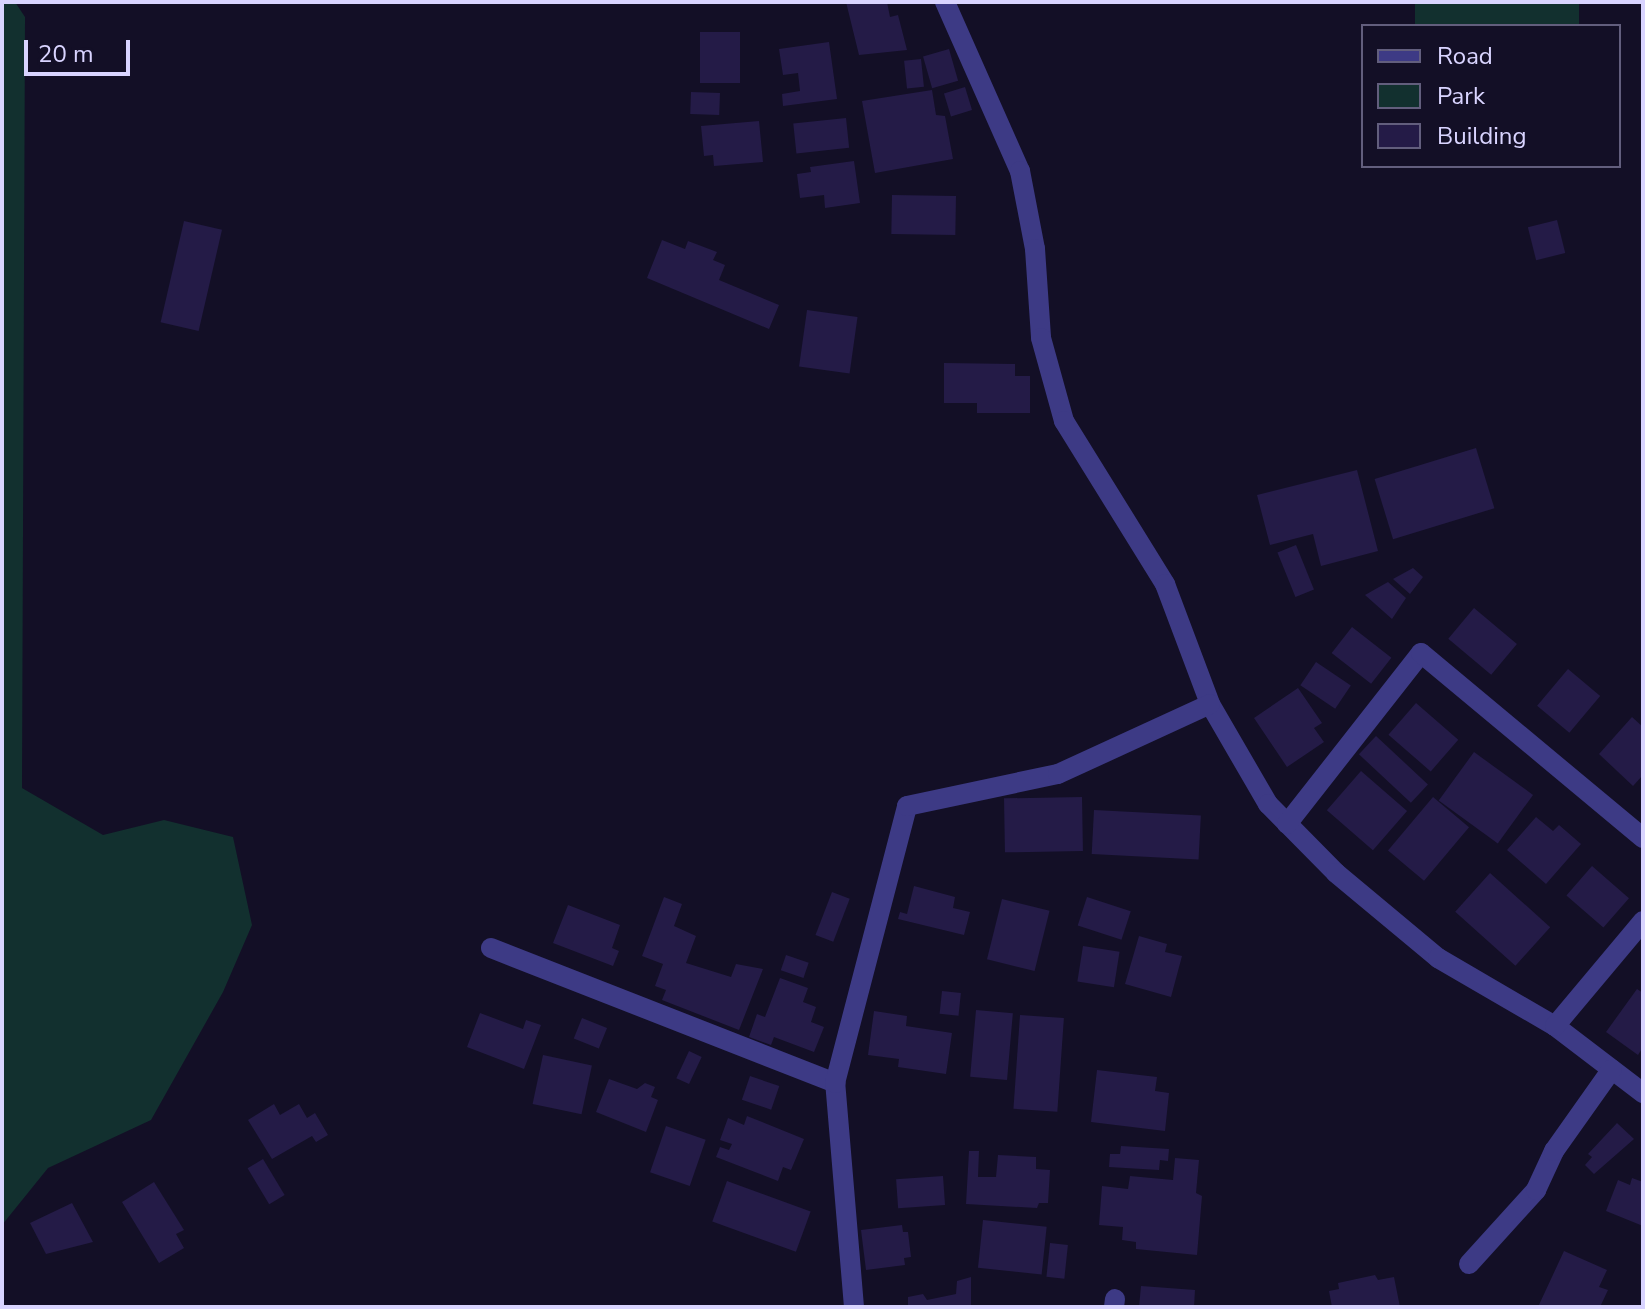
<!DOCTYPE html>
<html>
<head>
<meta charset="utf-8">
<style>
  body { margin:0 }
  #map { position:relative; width:1645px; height:1309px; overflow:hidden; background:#130f26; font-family:"Nunito Sans",sans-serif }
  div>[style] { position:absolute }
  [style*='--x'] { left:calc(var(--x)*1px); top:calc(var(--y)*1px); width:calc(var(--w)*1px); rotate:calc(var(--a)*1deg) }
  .green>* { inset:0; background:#12302f; transform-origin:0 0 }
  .building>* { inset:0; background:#241b47; transform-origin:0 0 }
  .minor>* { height:20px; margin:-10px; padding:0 10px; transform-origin:10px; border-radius:10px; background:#3d3a85 }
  span { translate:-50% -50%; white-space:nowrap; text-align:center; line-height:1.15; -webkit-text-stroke:7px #130f26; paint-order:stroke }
  .frame { position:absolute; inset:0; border:4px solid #d9d4ff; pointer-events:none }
  .legend { position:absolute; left:1361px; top:24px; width:260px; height:144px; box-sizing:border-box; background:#130f26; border:2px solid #625e7d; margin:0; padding:10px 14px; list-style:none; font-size:24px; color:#d9d4ff }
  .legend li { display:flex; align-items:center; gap:16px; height:40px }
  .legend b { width:40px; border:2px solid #625e7d }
  .scale { position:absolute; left:24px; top:40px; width:106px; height:36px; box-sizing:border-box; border:4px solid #d9d4ff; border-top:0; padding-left:10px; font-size:24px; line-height:28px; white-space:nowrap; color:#d9d4ff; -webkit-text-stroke:6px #130f26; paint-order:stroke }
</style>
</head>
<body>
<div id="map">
  <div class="green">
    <div style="clip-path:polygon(2px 2px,15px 2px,25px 17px,22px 788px,103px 835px,164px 820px,233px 837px,252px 925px,223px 992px,151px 1120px,48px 1168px,2px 1225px)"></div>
    <div style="left:1415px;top:2px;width:164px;height:24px"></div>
  </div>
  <div class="building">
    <div style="clip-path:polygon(846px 2px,887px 2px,890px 17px,898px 15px,907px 50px,859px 55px)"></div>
    <div style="left:740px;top:32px;width:51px;height:40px;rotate:90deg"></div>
    <div style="clip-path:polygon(829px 42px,837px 99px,783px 106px,782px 94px,800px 91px,798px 73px,783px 75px,779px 49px)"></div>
    <div style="left:949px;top:49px;width:33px;height:27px;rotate:74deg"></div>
    <div style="left:921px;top:59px;width:28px;height:17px;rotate:84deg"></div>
    <div style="left:965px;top:87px;width:24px;height:22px;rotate:73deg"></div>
    <div style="clip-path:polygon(932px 90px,936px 115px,945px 116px,953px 159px,875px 173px,862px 101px)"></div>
    <div style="left:691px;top:92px;width:29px;height:22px;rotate:2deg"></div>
    <div style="left:846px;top:118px;width:30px;height:53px;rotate:84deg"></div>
    <div style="clip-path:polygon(759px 121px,763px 162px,714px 166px,713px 155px,704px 156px,701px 126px)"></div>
    <div style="clip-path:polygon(854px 161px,860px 203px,825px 208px,824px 195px,800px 198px,797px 174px,811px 172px,810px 167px)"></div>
    <div style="left:892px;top:195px;width:64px;height:39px;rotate:1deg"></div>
    <div style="left:1557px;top:220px;width:34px;height:30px;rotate:76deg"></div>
    <div style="left:184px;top:221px;width:39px;height:104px;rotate:13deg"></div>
    <div style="clip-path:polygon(662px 240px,685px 249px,688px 241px,717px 252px,713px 260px,725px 265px,719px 280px,779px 305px,769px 329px,647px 278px)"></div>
    <div style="left:807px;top:310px;width:51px;height:57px;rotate:8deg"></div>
    <div style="clip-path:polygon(944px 363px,1015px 364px,1015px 376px,1030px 376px,1030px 413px,977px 413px,977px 403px,944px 403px)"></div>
    <div style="left:1476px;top:448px;width:63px;height:106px;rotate:73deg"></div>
    <div style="clip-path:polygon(1357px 470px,1378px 551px,1321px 566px,1313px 534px,1270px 545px,1257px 495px)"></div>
    <div style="left:1296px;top:545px;width:48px;height:20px;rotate:68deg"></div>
    <div style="clip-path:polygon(1413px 568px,1423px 577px,1410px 594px,1393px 579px)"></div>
    <div style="clip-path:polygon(1388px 582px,1406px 598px,1392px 619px,1365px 595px)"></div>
    <div style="left:1474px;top:608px;width:56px;height:40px;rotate:40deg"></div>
    <div style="left:1352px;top:627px;width:50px;height:33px;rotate:38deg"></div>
    <div style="left:1316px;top:662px;width:42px;height:28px;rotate:34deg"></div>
    <div style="left:1568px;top:669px;width:42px;height:48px;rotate:40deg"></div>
    <div style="clip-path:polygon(1298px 688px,1322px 723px,1314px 728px,1324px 742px,1287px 767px,1254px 718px)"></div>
    <div style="left:1416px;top:703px;width:56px;height:42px;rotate:41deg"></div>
    <div style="clip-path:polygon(1632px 717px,1643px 727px,1643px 775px,1633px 786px,1599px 754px)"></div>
    <div style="left:1376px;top:736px;width:71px;height:25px;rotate:43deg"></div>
    <div style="left:1474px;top:752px;width:73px;height:60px;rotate:36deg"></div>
    <div style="left:1361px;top:771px;width:61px;height:52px;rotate:41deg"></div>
    <div style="left:1082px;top:797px;width:54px;height:78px;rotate:89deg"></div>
    <div style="left:1433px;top:797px;width:47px;height:70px;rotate:40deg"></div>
    <div style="left:1094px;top:810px;width:107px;height:44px;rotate:3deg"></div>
    <div style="clip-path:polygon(1536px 817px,1553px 831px,1559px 825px,1581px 844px,1546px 884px,1507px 850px)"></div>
    <div style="left:1592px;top:866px;width:49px;height:39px;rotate:41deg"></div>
    <div style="left:1490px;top:873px;width:81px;height:52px;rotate:42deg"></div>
    <div style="clip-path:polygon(914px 886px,955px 897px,953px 908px,970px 912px,964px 935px,898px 919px,900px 912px,907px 914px)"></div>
    <div style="left:832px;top:892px;width:19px;height:46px;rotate:21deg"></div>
    <div style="clip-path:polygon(664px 897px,682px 904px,674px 926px,696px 936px,686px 963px,731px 977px,736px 964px,763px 969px,739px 1030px,662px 1000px,666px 990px,655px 986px,663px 964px,642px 956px)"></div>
    <div style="left:1087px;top:897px;width:46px;height:30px;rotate:18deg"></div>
    <div style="left:1002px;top:899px;width:49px;height:62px;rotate:14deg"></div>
    <div style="clip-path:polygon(568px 905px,620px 925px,612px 948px,619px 951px,613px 966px,553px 943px)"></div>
    <div style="clip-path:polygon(1139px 936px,1167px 944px,1165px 952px,1182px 956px,1171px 997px,1125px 984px)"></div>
    <div style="left:1083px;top:946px;width:37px;height:36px;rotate:9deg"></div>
    <div style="left:786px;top:955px;width:24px;height:16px;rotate:19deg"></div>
    <div style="clip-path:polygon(780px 978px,808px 988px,803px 1002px,816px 1007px,811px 1022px,824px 1027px,814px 1052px,774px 1037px,771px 1045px,749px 1037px,757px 1014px,765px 1017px)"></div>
    <div style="clip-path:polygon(1637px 989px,1643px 993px,1643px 1047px,1638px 1055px,1606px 1032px)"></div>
    <div style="left:942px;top:991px;width:19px;height:23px;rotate:6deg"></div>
    <div style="left:976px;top:1010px;width:37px;height:67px;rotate:5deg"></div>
    <div style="clip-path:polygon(874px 1011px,907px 1016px,906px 1026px,952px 1033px,946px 1074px,898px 1067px,899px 1059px,868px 1055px)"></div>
    <div style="clip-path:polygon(480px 1013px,523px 1029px,526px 1020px,541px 1025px,524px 1069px,467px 1047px)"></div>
    <div style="left:1020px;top:1015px;width:44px;height:94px;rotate:4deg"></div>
    <div style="left:582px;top:1018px;width:27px;height:22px;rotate:22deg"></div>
    <div style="left:689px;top:1051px;width:14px;height:30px;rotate:25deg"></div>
    <div style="left:543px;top:1055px;width:50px;height:50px;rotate:12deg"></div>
    <div style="clip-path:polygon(1097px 1070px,1157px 1077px,1155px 1091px,1169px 1093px,1165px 1131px,1091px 1122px)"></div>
    <div style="left:750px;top:1076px;width:31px;height:25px;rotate:19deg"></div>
    <div style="clip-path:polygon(609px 1079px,637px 1089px,645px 1083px,655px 1087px,651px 1097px,658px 1100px,646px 1132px,596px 1112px)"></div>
    <div style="clip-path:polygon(274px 1104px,280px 1115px,299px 1104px,307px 1118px,315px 1113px,328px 1135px,316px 1142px,312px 1136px,272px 1159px,248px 1120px)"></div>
    <div style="clip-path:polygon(747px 1116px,804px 1139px,791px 1170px,783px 1167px,778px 1181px,716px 1157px,720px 1147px,729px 1150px,732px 1144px,720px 1140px,728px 1118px,744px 1125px)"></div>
    <div style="clip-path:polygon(1617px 1123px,1634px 1139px,1594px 1174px,1585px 1165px,1592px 1157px,1588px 1154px)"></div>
    <div style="left:666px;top:1126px;width:42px;height:49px;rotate:19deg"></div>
    <div style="clip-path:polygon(1121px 1146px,1169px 1149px,1168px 1161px,1160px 1160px,1159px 1170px,1109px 1167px,1110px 1154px,1120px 1154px)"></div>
    <div style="clip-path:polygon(969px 1151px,979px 1151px,978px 1177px,996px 1177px,998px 1155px,1036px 1157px,1036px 1169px,1050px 1170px,1048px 1203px,1039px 1203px,1037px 1208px,966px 1204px)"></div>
    <div style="clip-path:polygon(1175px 1158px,1199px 1160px,1196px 1193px,1202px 1196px,1197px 1255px,1136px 1249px,1136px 1242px,1122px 1240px,1123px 1227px,1099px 1225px,1102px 1186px,1128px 1189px,1130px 1176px,1173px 1180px)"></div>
    <div style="left:263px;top:1159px;width:42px;height:18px;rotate:59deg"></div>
    <div style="left:943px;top:1176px;width:29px;height:47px;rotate:86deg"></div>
    <div style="clip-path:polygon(1632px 1178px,1643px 1182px,1643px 1226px,1606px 1211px,1618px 1180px,1630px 1185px)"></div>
    <div style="left:727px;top:1181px;width:89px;height:43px;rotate:20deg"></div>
    <div style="clip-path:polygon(154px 1182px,184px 1230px,176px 1234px,184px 1248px,159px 1263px,122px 1202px)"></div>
    <div style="clip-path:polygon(72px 1203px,93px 1242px,46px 1254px,30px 1223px)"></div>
    <div style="left:983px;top:1220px;width:64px;height:48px;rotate:6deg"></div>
    <div style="clip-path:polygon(902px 1225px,903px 1232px,908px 1232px,911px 1257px,904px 1258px,905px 1265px,866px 1270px,861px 1230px)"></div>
    <div style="left:1050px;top:1243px;width:18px;height:34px;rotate:6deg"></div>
    <div style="clip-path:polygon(1564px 1251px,1607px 1270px,1599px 1287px,1608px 1290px,1600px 1307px,1538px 1307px)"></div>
    <div style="clip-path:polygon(1375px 1275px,1378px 1280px,1394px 1277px,1400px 1307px,1332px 1307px,1329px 1291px,1339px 1289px,1338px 1283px)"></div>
    <div style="clip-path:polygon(971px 1277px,971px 1307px,908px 1307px,908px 1297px,923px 1294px,927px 1300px,956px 1294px,957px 1281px)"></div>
    <div style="clip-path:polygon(1141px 1286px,1195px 1290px,1194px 1307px,1139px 1307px)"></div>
  </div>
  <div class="minor">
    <div style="--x:945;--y:2;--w:185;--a:66.1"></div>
    <div style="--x:1020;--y:171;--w:79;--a:79.1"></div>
    <div style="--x:1035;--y:249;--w:89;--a:86.1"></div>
    <div style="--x:1041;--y:338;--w:86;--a:74.5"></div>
    <div style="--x:1064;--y:421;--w:192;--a:58.2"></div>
    <div style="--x:1165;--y:584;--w:128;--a:69.4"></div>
    <div style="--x:1210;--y:704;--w:116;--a:59.9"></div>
    <div style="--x:1268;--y:804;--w:97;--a:45.4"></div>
    <div style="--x:1336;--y:873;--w:133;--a:39.8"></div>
    <div style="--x:1438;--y:958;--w:135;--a:30.2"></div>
    <div style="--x:1555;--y:1026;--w:111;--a:37.3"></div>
    <div style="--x:1287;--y:824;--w:217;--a:-51.9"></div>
    <div style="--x:1421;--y:653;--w:289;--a:39.8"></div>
    <div style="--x:491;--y:948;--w:370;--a:21.4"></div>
    <div style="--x:1555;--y:1026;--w:137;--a:-50"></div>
    <div style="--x:1469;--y:1264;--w:100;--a:-47.8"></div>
    <div style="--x:1536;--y:1190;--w:43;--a:-65.2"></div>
    <div style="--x:1554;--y:1151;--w:100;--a:-54.7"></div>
    <div style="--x:854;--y:1307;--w:225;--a:-94.8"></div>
    <div style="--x:835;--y:1083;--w:286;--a:-75.4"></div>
    <div style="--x:907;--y:806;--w:154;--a:-12"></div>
    <div style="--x:1058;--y:774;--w:167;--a:-24.7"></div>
    <div style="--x:1114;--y:1307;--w:8;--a:-83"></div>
  </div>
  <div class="frame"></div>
  <ul class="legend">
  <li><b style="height:10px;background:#3d3a85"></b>Road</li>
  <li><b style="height:22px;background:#12302f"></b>Park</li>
  <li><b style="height:22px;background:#241b47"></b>Building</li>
  </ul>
  <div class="scale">20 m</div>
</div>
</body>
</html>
